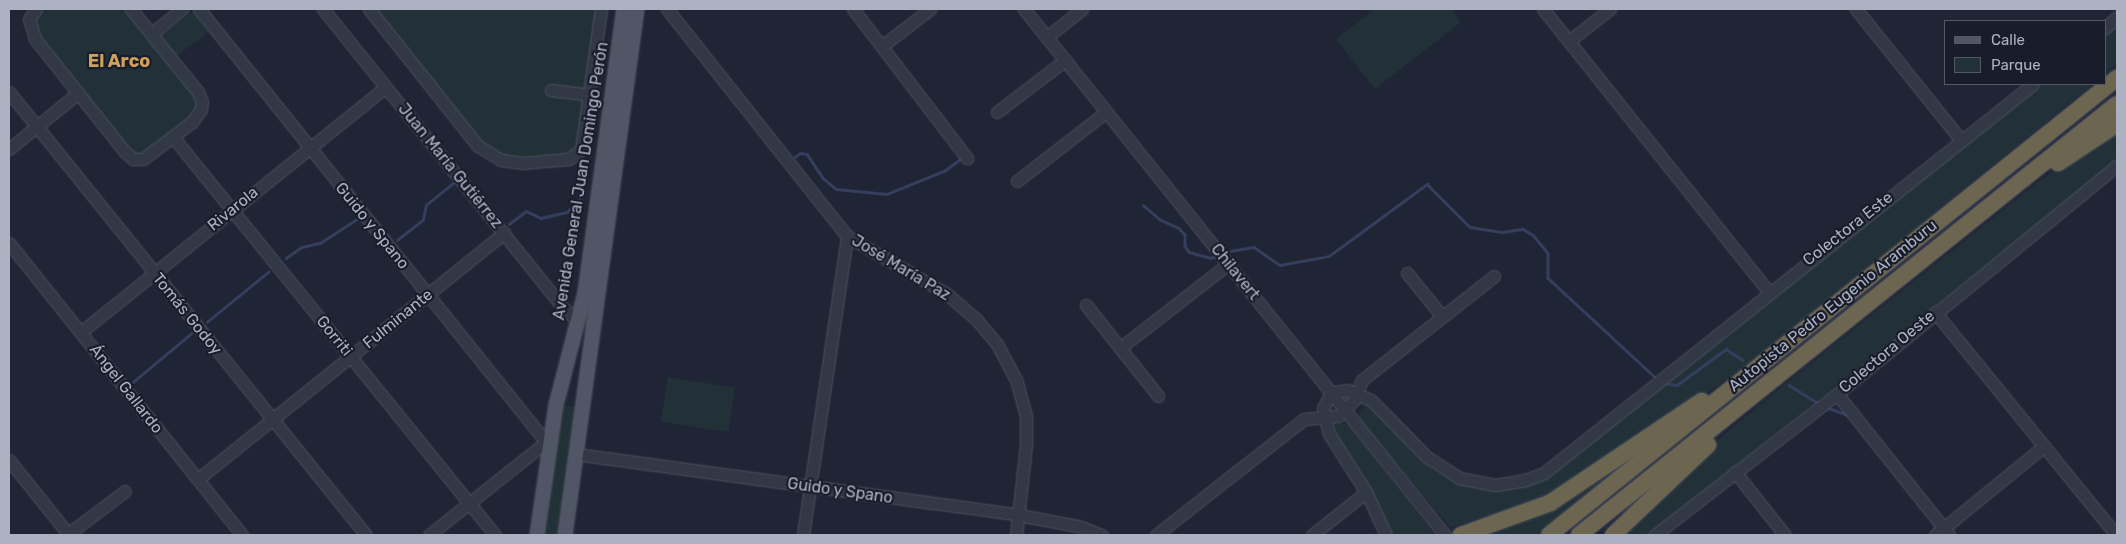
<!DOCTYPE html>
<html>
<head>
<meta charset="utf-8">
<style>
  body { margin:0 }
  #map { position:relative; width:2126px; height:544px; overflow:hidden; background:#202536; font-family:Rubik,sans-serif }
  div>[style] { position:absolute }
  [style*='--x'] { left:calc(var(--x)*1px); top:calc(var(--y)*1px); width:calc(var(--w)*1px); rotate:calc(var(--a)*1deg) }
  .green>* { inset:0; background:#223137; transform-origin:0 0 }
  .stream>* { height:2.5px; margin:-1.25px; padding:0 1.25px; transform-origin:1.25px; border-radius:1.25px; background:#343e5d }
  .roads { filter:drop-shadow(0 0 1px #4e5261) drop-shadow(0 0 1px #4e5261) }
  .minor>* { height:11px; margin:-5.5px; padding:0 5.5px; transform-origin:5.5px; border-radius:5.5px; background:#333846 }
  .major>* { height:14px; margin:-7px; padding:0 7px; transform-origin:7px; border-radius:7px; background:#515666 }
  .highway>* { height:16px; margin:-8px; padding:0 8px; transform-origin:8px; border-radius:8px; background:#6c6650 }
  span { translate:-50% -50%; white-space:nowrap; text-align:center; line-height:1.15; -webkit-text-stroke:4.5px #191d2b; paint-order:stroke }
  .street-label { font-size:16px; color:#adb2c3 }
  .neighbourhood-label { font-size:18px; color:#cfa25c; font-weight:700 }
  .frame { position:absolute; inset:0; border:10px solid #adb2c3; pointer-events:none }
  .legend { position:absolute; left:1944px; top:20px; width:162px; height:65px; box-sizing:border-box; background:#191d2b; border:1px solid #545968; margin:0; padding:6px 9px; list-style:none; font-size:15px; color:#adb2c3 }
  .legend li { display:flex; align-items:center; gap:10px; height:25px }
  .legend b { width:25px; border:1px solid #545968 }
</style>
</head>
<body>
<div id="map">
  <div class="green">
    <div style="clip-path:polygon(42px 9px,126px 9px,193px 93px,197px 102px,196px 112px,145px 154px,133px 155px,38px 37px,33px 20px)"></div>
    <div style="clip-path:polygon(373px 9px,597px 9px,577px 145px,573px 151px,559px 155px,511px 158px,487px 149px)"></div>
    <div style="clip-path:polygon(1375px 9px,1451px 9px,1461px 22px,1375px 89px,1336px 39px)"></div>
    <div style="left:193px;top:11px;width:26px;height:41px;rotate:53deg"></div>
    <div style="clip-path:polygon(2117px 22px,2117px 63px,2105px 74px,2105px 32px)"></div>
    <div style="clip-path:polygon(2040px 84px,2093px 84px,1733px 376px,1537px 502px,1450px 527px,1360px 421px,1359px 411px,1367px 405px,1371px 406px,1417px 456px,1434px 471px,1457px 483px,1495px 491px,1541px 480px)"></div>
    <div style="clip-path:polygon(2117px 128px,2117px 161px,1649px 535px,1617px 535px,1728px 431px,1780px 388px,2038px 182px)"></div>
    <div style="left:668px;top:377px;width:68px;height:45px;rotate:9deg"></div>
    <div style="clip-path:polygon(564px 406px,574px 406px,577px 409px,558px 535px,543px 535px)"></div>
    <div style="clip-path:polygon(1341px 423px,1349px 425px,1435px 535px,1390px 535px,1335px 436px,1336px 425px)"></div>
    <div style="clip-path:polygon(1655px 442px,1537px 535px,1473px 535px)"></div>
  </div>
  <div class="stream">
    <div style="--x:795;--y:157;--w:6;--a:-39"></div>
    <div style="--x:800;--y:153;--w:7;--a:8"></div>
    <div style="--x:807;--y:154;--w:29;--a:56"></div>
    <div style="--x:823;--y:178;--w:17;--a:40"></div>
    <div style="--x:836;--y:189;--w:51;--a:5.6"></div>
    <div style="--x:887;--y:194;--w:61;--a:-22"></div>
    <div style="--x:944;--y:171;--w:22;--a:-36"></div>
    <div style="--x:1143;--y:205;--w:23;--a:40"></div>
    <div style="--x:1161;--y:220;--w:20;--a:24"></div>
    <div style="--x:1179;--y:228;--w:9;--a:49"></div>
    <div style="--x:1185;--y:235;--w:11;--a:90"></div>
    <div style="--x:1185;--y:246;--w:7;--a:56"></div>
    <div style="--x:1189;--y:252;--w:23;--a:15"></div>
    <div style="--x:1211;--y:258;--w:5;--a:-22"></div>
    <div style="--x:509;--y:224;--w:21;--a:-37"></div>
    <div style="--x:526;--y:211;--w:17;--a:25"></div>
    <div style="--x:541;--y:218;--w:27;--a:-13"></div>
    <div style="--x:567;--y:212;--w:22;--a:-47"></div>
    <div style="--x:397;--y:240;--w:33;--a:-38"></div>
    <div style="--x:423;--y:220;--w:15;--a:-79"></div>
    <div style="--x:426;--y:205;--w:35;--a:-39"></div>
    <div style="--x:1223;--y:252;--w:31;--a:-9"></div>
    <div style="--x:1254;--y:247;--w:32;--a:35"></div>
    <div style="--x:1280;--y:265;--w:50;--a:-10.4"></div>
    <div style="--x:1329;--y:256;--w:122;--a:-36.3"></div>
    <div style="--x:1427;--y:184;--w:61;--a:45"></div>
    <div style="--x:1470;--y:227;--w:33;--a:9"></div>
    <div style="--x:1503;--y:232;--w:20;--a:-9"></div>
    <div style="--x:1523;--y:229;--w:12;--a:31"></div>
    <div style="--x:1533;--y:235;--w:23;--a:50"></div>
    <div style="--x:1548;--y:253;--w:25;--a:90"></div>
    <div style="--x:1548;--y:278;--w:149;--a:42.8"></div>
    <div style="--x:286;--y:258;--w:19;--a:-35"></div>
    <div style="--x:302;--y:247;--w:18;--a:-13"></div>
    <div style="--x:320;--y:243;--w:44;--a:-33"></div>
    <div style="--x:207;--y:322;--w:79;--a:-39.3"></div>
    <div style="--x:133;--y:382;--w:78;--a:-39.8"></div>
    <div style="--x:1664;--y:383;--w:13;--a:9"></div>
    <div style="--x:1677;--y:385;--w:61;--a:-36.3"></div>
    <div style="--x:1726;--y:349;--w:20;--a:33"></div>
    <div style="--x:1789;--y:385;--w:36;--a:32"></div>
    <div style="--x:1826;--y:407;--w:23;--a:20"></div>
  </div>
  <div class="roads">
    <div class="minor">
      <div style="--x:36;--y:9;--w:12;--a:125"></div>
      <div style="--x:29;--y:19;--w:21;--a:73"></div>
      <div style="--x:35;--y:39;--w:144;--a:51.5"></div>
      <div style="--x:125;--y:152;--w:11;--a:41"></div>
      <div style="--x:133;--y:159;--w:10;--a:0"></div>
      <div style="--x:143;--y:159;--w:61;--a:-37.1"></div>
      <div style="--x:192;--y:122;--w:16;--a:-55"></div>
      <div style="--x:201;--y:109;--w:7;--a:-82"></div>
      <div style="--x:202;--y:102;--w:11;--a:-112"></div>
      <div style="--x:198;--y:92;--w:107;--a:-128.9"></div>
      <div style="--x:199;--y:9;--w:555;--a:51.29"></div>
      <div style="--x:323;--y:9;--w:383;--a:51.2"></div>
      <div style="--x:563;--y:308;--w:21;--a:41"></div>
      <div style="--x:369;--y:9;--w:175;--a:51.5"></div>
      <div style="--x:478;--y:146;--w:27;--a:31"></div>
      <div style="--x:501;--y:160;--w:21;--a:8"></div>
      <div style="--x:522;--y:163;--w:47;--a:-4.9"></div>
      <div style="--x:569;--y:159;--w:15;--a:-37"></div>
      <div style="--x:581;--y:150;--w:142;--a:-81.9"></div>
      <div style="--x:667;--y:9;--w:290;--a:51.6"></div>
      <div style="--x:847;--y:236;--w:116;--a:30.1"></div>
      <div style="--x:947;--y:294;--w:38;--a:41"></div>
      <div style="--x:976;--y:319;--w:33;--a:50"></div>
      <div style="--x:997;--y:344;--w:40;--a:62"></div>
      <div style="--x:1016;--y:379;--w:38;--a:75"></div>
      <div style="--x:1026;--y:416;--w:29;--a:90"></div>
      <div style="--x:1026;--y:445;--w:91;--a:96.3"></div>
      <div style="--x:853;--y:9;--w:188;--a:52.6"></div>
      <div style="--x:1024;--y:9;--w:674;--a:51.33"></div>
      <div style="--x:1543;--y:9;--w:362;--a:51.4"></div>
      <div style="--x:1856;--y:9;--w:168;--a:51.3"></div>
      <div style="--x:2105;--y:28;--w:16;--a:-43"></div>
      <div style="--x:151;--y:34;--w:40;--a:-39"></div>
      <div style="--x:1047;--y:37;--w:45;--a:-38.7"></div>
      <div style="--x:1569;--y:41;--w:52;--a:-38"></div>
      <div style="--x:882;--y:46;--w:61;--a:-37.6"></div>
      <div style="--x:551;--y:90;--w:38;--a:7"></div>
      <div style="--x:9;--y:92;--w:569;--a:51.14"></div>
      <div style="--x:997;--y:112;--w:86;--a:-37.4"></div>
      <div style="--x:173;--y:137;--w:512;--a:51.03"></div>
      <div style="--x:9;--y:149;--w:89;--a:-39.1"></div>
      <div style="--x:1017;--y:181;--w:113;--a:-37.8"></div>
      <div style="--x:9;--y:243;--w:374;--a:51.4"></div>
      <div style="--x:1407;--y:273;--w:55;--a:50.9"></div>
      <div style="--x:1086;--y:305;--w:116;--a:51.6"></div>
      <div style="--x:1935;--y:312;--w:287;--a:50.9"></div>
      <div style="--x:81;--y:332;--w:391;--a:-38.8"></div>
      <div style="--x:1120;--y:348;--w:137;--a:-37.9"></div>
      <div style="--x:1837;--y:394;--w:180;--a:51.5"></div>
      <div style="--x:576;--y:454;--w:447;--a:7.8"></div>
      <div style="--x:1019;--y:515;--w:60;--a:10.6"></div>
      <div style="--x:1078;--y:526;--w:26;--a:21"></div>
      <div style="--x:9;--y:460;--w:96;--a:51.3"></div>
      <div style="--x:1735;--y:472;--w:80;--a:51.6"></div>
      <div style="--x:198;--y:479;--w:393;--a:-38.8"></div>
      <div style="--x:68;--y:534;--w:71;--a:-37"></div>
      <div style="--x:429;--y:535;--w:149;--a:-38.5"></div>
      <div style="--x:546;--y:442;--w:3;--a:18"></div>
      <div style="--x:803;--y:535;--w:302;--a:-81.6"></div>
      <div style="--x:1156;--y:535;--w:188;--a:-38.1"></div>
      <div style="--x:1304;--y:419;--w:34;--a:-5"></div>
      <div style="--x:1338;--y:416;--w:23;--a:-45"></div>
      <div style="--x:1354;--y:400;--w:22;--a:-68"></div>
      <div style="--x:1362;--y:380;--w:168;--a:-38.2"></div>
      <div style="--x:1312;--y:535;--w:69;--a:-38.5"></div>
      <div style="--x:1386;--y:535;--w:47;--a:-114.9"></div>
      <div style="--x:1366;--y:492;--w:69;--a:-122.5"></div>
      <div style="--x:1329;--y:434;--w:27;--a:-103"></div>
      <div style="--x:1323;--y:408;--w:17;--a:-62"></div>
      <div style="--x:1331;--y:393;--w:16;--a:-11"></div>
      <div style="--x:1347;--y:390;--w:26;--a:23"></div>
      <div style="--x:1371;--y:400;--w:80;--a:45.5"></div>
      <div style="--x:1427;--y:457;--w:38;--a:33"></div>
      <div style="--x:1459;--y:478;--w:37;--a:11"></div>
      <div style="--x:1495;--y:485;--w:30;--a:-9"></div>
      <div style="--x:1525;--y:480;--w:20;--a:-20"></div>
      <div style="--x:1544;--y:473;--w:625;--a:-38.5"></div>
      <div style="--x:1655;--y:535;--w:230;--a:-37.8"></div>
      <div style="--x:1837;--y:394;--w:361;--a:-39.2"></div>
      <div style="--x:1935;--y:535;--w:141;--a:-39.2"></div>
    </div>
    <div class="major">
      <div style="--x:537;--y:535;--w:131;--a:-81.7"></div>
      <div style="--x:556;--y:405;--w:116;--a:-75.5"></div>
      <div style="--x:585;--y:293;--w:287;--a:-82.2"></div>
      <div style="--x:565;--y:535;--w:531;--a:-82.21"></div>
    </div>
    <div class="highway">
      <div style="--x:2058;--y:163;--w:71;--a:-33.5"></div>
      <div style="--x:1461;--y:535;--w:95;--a:-19.8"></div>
      <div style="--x:1550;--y:503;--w:183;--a:-33.9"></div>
      <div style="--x:1549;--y:535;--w:729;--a:-38.82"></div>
      <div style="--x:1579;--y:535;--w:689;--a:-38.7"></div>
      <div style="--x:1613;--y:535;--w:131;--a:-43.5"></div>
    </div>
  </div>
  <div class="street-label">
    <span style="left:450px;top:166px;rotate:51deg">Juan María Gutiérrez</span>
    <span style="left:581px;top:181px;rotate:-81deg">Avenida General Juan Domingo Perón</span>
    <span style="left:233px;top:209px;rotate:-39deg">Rivarola</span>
    <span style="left:372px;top:226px;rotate:51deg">Guido y Spano</span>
    <span style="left:1848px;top:229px;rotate:-38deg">Colectora Este</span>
    <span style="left:901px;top:268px;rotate:31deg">José María Paz</span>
    <span style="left:1235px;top:272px;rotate:51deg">Chilavert</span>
    <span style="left:1833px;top:306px;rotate:-39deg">Autopista Pedro Eugenio Aramburu</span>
    <span style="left:187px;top:314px;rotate:51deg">Tomás Godoy</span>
    <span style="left:398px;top:319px;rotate:-39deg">Fulminante</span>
    <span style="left:334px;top:336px;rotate:51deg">Gorriti</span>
    <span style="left:1887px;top:352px;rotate:-40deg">Colectora Oeste</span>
    <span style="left:126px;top:389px;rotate:52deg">Ángel Gallardo</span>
    <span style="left:840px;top:491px;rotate:8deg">Guido y Spano</span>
  </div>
  <div class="neighbourhood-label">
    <span style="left:119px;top:61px">El Arco</span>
  </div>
  <div class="frame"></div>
  <ul class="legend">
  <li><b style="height:6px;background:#515666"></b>Calle</li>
  <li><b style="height:14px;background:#223137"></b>Parque</li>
  </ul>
</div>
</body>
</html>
